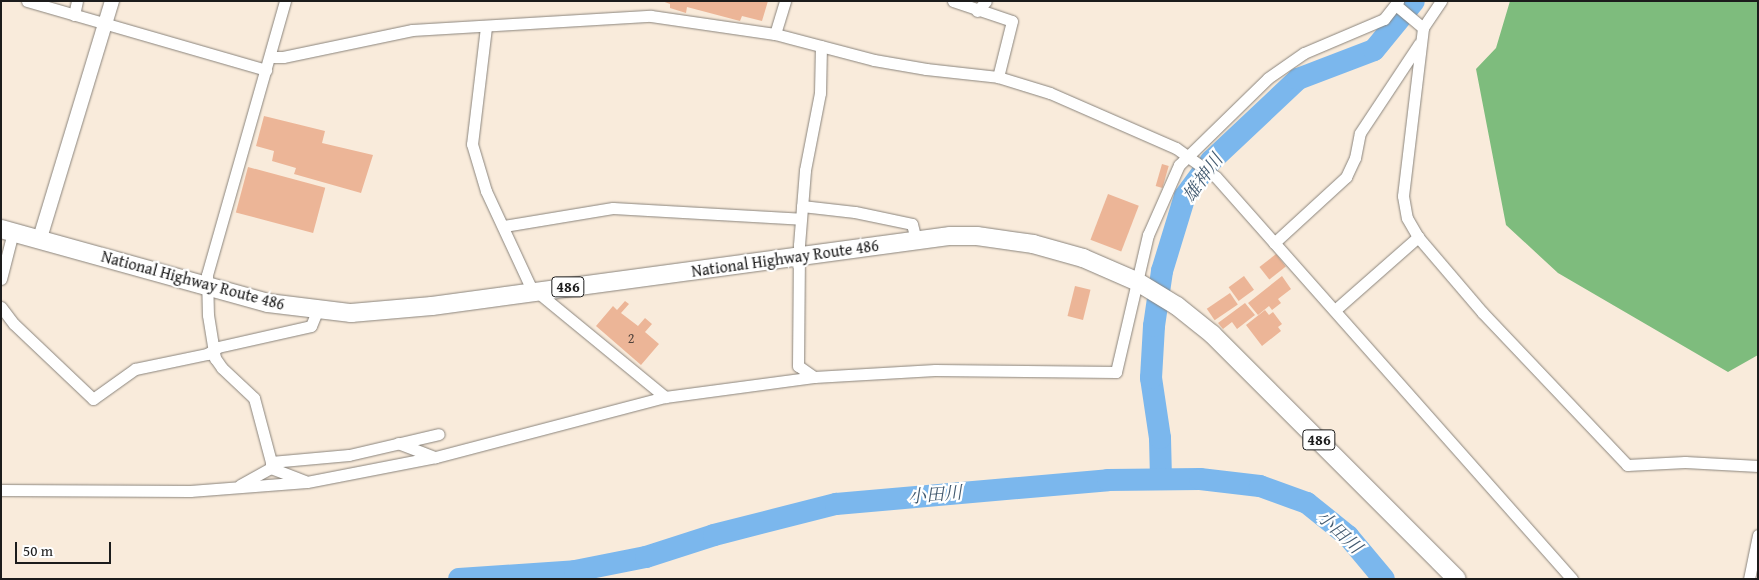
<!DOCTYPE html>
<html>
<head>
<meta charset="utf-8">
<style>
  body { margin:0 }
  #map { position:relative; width:1759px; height:580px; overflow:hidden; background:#f9ebdb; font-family:"Gentium Book Plus","Noto Serif JP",serif }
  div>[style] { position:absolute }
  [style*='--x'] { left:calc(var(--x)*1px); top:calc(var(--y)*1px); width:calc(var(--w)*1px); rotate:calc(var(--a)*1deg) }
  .forest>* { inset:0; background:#7ebc7d }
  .river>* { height:22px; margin:-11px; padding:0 11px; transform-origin:11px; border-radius:11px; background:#7bb7ed }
  .building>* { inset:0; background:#ecb597; transform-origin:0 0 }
  .roads { filter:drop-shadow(0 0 1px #8a847c) drop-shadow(0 0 1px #8a847c) }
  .minor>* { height:11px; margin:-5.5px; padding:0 5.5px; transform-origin:5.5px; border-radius:5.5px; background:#fff }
  .tertiary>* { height:14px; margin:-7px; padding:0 7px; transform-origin:7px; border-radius:7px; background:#fff }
  .trunk>* { height:18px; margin:-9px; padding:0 9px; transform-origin:9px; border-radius:9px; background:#fff }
  span { translate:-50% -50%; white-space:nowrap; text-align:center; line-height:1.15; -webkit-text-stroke:4.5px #fff; paint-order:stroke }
  .number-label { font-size:14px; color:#50423b }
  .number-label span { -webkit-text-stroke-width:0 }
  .shield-label span { padding:1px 4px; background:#fff; border:1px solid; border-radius:4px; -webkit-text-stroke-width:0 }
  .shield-label { font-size:15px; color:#1c1c1c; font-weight:700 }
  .street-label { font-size:16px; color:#1c1c1c }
  .water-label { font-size:18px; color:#425a70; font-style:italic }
  .frame { position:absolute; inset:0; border:2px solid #1c1c1c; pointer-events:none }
  .scale { position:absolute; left:15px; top:542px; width:96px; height:22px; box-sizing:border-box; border:2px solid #1c1c1c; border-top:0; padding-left:6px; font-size:15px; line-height:18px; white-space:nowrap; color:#1c1c1c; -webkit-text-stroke:4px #fff; paint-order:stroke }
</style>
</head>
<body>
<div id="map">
  <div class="forest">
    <div style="clip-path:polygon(1510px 1px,1758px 1px,1758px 355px,1728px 372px,1558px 273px,1506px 225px,1476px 69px,1496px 48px)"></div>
  </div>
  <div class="river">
    <div style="--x:1161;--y:479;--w:41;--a:-91.4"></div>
    <div style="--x:1160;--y:438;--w:61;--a:-98.5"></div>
    <div style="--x:1151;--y:378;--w:52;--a:-86.7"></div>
    <div style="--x:1154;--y:326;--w:56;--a:-81.7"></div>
    <div style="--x:1162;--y:271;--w:78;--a:-73"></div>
    <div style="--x:1185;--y:196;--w:44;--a:-53.4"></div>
    <div style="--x:1211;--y:161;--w:120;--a:-43.3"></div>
    <div style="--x:1298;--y:79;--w:81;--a:-20.9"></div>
    <div style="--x:1374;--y:50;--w:63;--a:-50.8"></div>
    <div style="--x:459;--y:579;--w:116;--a:-3.9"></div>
    <div style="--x:575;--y:571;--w:72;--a:-11.2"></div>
    <div style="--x:646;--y:557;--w:71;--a:-17.9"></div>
    <div style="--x:714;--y:535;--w:126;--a:-14.3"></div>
    <div style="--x:836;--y:504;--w:273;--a:-5"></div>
    <div style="--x:1108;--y:480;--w:92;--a:-0.6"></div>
    <div style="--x:1200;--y:479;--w:60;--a:6.7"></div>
    <div style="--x:1260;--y:486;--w:50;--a:19.9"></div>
    <div style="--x:1307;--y:503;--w:53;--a:38.8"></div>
    <div style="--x:1348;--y:536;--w:56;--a:50.1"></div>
  </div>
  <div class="building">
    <div style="clip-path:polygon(662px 1px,768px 1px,762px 21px,742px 16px,740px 21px,687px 7px,686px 13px,670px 8px,670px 4px)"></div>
    <div style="clip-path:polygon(264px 116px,325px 131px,322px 143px,373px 155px,361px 193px,294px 174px,296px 168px,272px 161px,274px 151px,256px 146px)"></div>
    <div style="left:1162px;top:164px;width:7px;height:23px;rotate:16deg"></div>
    <div style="left:248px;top:167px;width:80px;height:47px;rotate:15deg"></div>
    <div style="left:1108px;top:194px;width:33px;height:49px;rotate:21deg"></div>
    <div style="left:1276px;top:254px;width:16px;height:21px;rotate:52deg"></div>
    <div style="left:1244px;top:276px;width:17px;height:19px;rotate:54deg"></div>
    <div style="clip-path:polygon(1282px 276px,1291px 289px,1278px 299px,1281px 303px,1272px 310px,1269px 306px,1258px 315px,1248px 303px)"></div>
    <div style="left:1075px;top:286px;width:16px;height:31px;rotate:14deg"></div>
    <div style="left:1230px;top:293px;width:14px;height:28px;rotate:56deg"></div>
    <div style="clip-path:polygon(625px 301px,629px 304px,621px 313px,638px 326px,645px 318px,652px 324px,645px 332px,659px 344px,641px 365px,596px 326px,613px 306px,617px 310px)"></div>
    <div style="clip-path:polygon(1245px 303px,1255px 315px,1237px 329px,1232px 322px,1223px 329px,1218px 323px)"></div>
    <div style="clip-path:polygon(1265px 310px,1269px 315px,1273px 312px,1282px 324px,1278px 327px,1281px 331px,1262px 346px,1246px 325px)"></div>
  </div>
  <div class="roads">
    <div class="minor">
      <div style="--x:27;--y:1;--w:249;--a:16.1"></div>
      <div style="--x:285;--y:1;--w:285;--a:105.9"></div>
      <div style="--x:207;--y:275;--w:40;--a:88.6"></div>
      <div style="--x:208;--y:315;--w:44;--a:80.8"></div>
      <div style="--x:215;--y:358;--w:12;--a:55"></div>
      <div style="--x:222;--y:368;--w:44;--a:43.2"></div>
      <div style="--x:254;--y:398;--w:66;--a:75.1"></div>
      <div style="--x:271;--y:462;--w:78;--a:-5.1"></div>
      <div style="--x:349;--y:455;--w:92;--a:-13.1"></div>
      <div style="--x:953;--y:1;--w:62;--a:18.7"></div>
      <div style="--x:1012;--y:21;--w:58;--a:104"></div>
      <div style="--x:1441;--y:1;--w:32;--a:124"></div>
      <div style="--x:1423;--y:28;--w:169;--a:96.8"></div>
      <div style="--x:1403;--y:196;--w:22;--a:80"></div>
      <div style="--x:1407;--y:218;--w:22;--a:60"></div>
      <div style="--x:1418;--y:237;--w:99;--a:49.5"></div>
      <div style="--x:1482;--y:312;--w:211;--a:46.5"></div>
      <div style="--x:1627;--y:465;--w:58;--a:-3"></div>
      <div style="--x:1685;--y:462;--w:73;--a:3.1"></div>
      <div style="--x:1397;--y:6;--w:34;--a:40"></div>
      <div style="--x:977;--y:11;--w:13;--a:-48"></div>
      <div style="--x:74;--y:15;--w:14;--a:-78"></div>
      <div style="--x:486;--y:27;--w:118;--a:96.8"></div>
      <div style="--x:472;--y:144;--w:49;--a:73.4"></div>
      <div style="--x:486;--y:191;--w:105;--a:65.1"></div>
      <div style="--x:530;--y:286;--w:175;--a:39.4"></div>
      <div style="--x:775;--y:34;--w:34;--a:-73"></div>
      <div style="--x:270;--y:57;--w:13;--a:0"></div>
      <div style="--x:283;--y:57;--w:132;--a:-11.8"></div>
      <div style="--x:412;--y:30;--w:239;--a:-3.4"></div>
      <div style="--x:651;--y:16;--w:125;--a:8.3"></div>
      <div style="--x:775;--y:34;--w:102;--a:14.7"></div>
      <div style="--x:874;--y:60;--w:53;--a:9.8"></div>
      <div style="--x:926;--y:69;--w:72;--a:6.3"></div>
      <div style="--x:998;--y:77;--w:54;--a:17.1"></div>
      <div style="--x:1050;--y:93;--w:137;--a:23.6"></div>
      <div style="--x:1176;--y:148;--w:49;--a:35.9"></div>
      <div style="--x:1216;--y:177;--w:537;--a:48.47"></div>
      <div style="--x:802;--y:206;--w:53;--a:6.5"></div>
      <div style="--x:855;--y:212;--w:58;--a:11.9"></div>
      <div style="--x:912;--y:224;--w:16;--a:76"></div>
      <div style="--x:504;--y:226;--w:110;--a:-9.4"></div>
      <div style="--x:613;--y:208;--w:188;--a:3.3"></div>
      <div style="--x:1274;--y:243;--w:98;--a:-42.5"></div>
      <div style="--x:1346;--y:177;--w:21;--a:-65"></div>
      <div style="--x:1355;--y:158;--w:25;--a:-79"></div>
      <div style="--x:1360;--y:133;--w:107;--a:-56.5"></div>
      <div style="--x:1;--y:279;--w:49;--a:-75.7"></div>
      <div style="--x:1;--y:307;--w:21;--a:53"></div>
      <div style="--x:14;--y:324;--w:109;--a:43.5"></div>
      <div style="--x:93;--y:399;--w:52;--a:-35.5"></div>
      <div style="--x:135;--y:369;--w:74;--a:-11.8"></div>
      <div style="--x:207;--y:354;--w:13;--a:-32"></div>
      <div style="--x:218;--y:347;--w:95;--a:-12.7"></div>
      <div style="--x:311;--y:326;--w:16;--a:-68"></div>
      <div style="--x:1335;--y:310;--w:111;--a:-41.3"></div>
      <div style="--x:814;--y:377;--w:19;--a:-145"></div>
      <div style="--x:798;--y:366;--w:121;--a:-89.5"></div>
      <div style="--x:799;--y:245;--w:75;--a:-85.4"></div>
      <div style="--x:805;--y:170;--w:78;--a:-79"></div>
      <div style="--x:820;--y:93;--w:47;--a:-88.8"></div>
      <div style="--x:398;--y:443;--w:40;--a:21"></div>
      <div style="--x:271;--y:462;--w:6;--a:90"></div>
      <div style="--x:271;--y:468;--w:36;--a:21"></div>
      <div style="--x:240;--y:485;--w:35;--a:-29"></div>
      <div style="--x:1;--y:490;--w:189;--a:0.3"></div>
      <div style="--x:190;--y:491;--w:117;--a:-4.4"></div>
      <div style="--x:307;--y:482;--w:131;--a:-11"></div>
      <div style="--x:436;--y:457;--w:237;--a:-14.7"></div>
      <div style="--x:665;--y:397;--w:150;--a:-7.6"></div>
      <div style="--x:814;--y:377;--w:121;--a:-3.3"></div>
      <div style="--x:935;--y:370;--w:181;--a:0.6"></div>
      <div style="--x:1116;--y:372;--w:141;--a:-76.9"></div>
      <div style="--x:1148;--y:235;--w:77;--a:-66.1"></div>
      <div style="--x:1179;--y:165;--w:124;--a:-44.3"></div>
      <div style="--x:1268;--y:78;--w:44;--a:-34.8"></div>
      <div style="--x:1304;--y:53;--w:87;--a:-23"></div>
      <div style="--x:1384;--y:19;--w:23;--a:-52"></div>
      <div style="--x:1749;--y:579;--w:45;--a:-78.4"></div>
    </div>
    <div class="tertiary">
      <div style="--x:40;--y:238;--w:248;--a:-73.1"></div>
    </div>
    <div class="trunk">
      <div style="--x:1;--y:229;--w:277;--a:15.5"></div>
      <div style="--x:268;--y:303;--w:84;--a:6.9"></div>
      <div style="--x:351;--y:313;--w:81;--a:-4.9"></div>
      <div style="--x:432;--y:306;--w:523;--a:-7.7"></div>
      <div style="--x:950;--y:236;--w:27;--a:0"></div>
      <div style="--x:977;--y:236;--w:57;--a:8.1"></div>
      <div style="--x:1033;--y:244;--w:52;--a:15.6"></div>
      <div style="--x:1083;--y:258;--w:58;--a:23.5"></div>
      <div style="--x:1136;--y:281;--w:48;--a:31.4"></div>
      <div style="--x:1177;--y:306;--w:45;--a:38.7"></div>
      <div style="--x:1212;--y:334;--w:346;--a:45"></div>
    </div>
  </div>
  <div class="number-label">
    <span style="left:631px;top:338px">2</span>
  </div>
  <div class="shield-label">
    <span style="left:568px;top:287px">486</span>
    <span style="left:1319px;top:440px">486</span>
  </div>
  <div class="street-label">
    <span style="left:785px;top:258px;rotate:-8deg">National Highway Route 486</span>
    <span style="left:193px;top:280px;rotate:15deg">National Highway Route 486</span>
  </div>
  <div class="water-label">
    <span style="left:1203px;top:178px;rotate:-54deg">雄神川</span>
    <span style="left:935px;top:495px;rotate:-5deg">小田川</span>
    <span style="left:1339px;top:532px;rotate:43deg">小田川</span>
  </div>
  <div class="frame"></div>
  <div class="scale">50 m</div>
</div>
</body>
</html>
